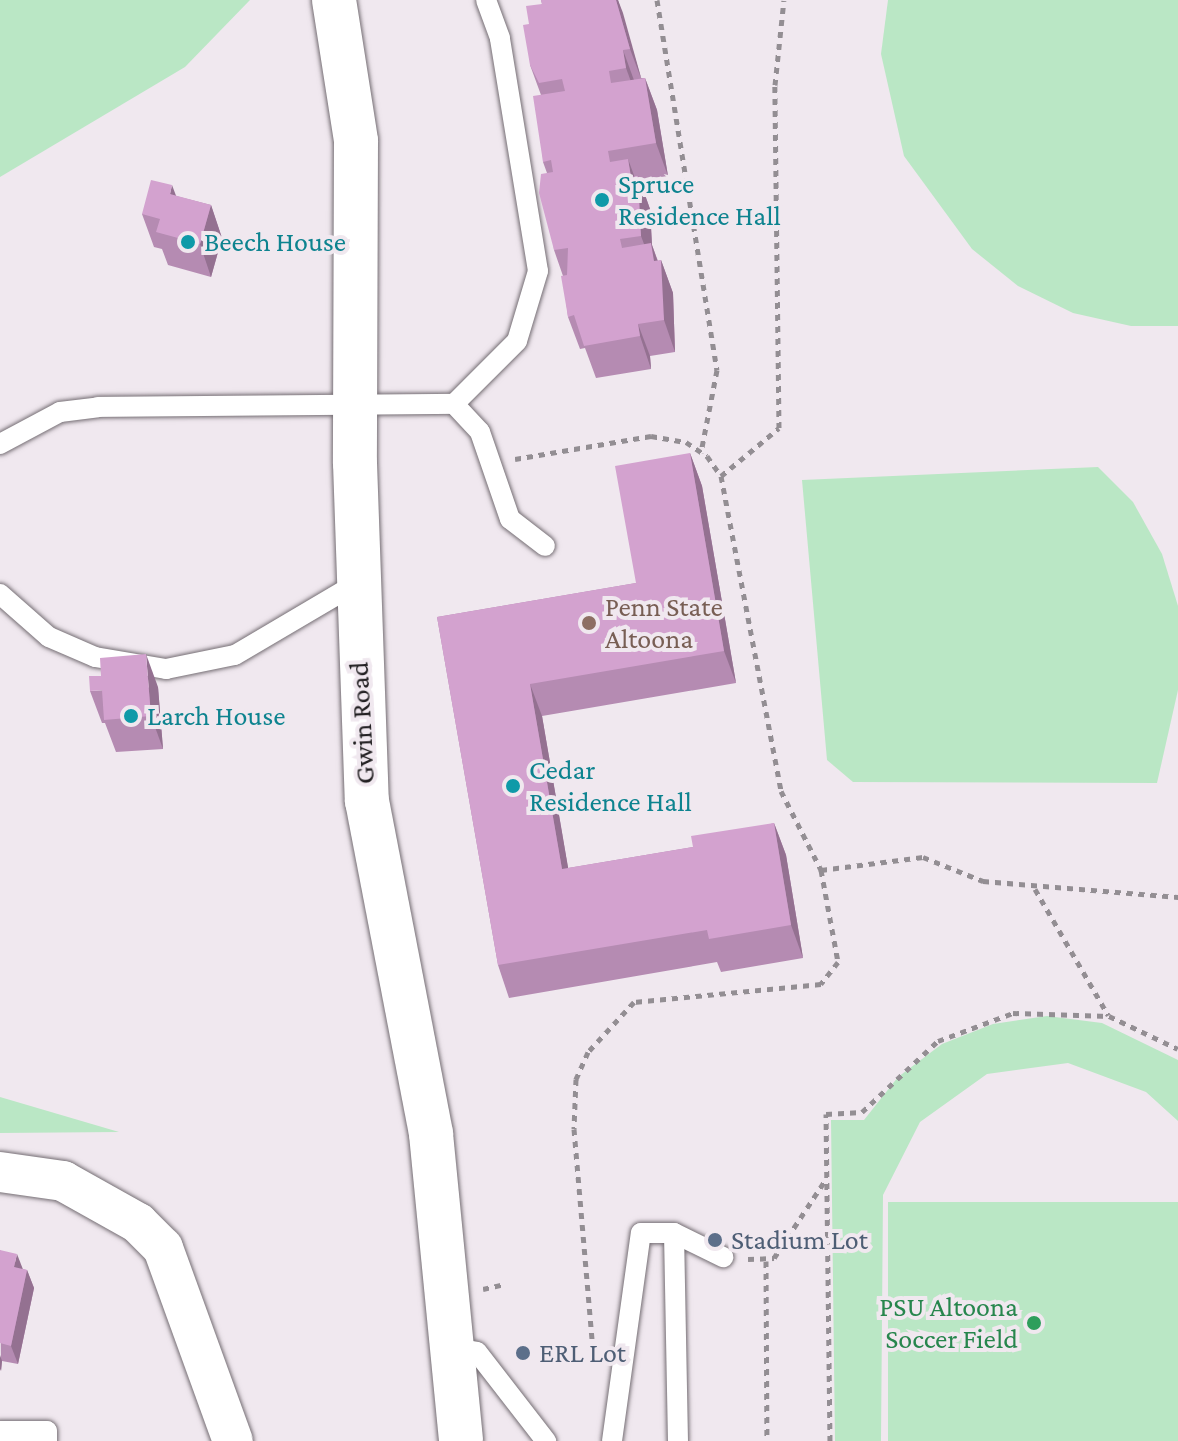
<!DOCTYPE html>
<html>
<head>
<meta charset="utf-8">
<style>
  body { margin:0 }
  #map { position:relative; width:1178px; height:1441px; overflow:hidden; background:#f0e8ef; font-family:"Crimson Pro",serif }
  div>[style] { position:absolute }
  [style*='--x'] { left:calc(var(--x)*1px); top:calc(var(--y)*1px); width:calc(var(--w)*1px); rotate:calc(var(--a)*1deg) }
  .green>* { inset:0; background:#bae7c5; transform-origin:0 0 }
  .path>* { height:5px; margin-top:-2.5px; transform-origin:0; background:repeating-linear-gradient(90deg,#938e93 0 6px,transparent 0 12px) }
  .roads { filter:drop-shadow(0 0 2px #756e74) drop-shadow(0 0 2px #756e74) }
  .service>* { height:20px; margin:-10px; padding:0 10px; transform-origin:10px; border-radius:10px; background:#fff }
  .minor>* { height:40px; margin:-20px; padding:0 20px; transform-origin:20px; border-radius:20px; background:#fff }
  .tertiary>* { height:44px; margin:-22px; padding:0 22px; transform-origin:22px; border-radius:22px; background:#fff }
  .wall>* { inset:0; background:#b58bb2 }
  .shaded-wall>* { inset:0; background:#947191 }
  .building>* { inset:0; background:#d3a2cf }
  .dots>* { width:22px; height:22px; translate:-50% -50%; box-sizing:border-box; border:4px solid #f0e8ef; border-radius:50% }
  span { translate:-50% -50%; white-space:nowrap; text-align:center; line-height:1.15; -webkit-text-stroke:8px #f0e8ef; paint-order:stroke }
  .culture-label { font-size:28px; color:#0d838f }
  .left { translate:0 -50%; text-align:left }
  .education-label { font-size:28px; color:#785e54 }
  .street-label { font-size:28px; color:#222022 }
  .service-label { font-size:28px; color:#4e5e75 }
  .leisure-label { font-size:28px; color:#27864d }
  .right { translate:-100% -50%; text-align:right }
</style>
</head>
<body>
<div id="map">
  <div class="green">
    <div style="clip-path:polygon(0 0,250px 0,185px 67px,0 177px)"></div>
    <div style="clip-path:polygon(888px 0,1178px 0,1178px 326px,1131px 326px,1073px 313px,1018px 286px,972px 249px,904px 156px,881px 54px)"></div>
    <div style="clip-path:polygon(1098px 467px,1133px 502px,1162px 554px,1178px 606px,1178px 690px,1157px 783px,853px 782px,827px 760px,802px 480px)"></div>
    <div style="clip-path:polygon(1047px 1016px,1102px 1023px,1178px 1060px,1178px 1121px,1146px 1092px,1068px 1063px,987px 1074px,920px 1122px,883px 1195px,881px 1441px,835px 1441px,831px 1120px,864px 1120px,898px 1077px,942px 1044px,993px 1024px)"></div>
    <div style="clip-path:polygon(0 1097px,119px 1132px,0 1133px)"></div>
    <div style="left:1178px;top:1202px;width:239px;height:290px;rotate:90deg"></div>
  </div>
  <div class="path">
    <div style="--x:657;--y:0;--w:375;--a:80.8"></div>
    <div style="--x:717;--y:370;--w:84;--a:101"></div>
    <div style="--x:515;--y:459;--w:138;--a:-9.6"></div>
    <div style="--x:651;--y:436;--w:36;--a:10"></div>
    <div style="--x:686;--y:442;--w:25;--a:34"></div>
    <div style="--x:707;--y:456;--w:24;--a:55"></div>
    <div style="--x:721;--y:476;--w:321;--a:79.2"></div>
    <div style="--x:781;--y:791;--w:89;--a:63.1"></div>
    <div style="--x:821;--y:870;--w:94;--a:79.5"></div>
    <div style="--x:838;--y:962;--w:28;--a:128"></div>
    <div style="--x:821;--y:984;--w:188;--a:174.5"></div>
    <div style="--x:634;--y:1002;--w:68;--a:132.6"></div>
    <div style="--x:588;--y:1052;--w:30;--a:114"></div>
    <div style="--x:576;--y:1079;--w:50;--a:92.3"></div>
    <div style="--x:574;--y:1129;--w:236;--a:85.1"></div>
    <div style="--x:721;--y:476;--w:75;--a:-39.6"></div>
    <div style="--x:779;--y:428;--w:343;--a:-90.7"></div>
    <div style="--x:775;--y:85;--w:85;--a:-84"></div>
    <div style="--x:821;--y:870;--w:103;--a:-7.3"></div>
    <div style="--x:923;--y:857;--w:65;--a:21.8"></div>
    <div style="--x:983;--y:881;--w:196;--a:4.7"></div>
    <div style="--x:1035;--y:889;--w:146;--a:59.9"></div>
    <div style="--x:748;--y:1259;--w:26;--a:-2"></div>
    <div style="--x:774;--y:1258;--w:95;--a:-56.6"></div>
    <div style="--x:766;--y:1261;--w:180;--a:89.7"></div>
    <div style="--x:483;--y:1289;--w:23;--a:-13"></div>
    <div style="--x:830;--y:1441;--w:327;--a:-90.7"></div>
    <div style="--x:826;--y:1114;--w:36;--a:-3"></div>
    <div style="--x:862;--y:1112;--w:104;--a:-43.1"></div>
    <div style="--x:938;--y:1041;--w:80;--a:-20.5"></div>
    <div style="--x:1013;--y:1013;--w:96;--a:1.8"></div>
    <div style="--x:1109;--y:1016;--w:76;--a:25.6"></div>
  </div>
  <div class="roads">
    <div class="service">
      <div style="--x:454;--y:404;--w:89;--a:-45"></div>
      <div style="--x:517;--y:341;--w:73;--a:-73.3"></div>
      <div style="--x:538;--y:271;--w:236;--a:-99.3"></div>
      <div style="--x:500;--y:38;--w:40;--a:-110.2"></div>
      <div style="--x:0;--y:444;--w:68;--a:-28.1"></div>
      <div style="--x:60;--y:412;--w:38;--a:-7"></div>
      <div style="--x:98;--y:407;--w:356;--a:-0.5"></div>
      <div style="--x:454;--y:404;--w:38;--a:47"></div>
      <div style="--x:480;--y:432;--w:92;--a:71"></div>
      <div style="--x:510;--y:519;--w:44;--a:37.6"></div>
      <div style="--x:0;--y:594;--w:65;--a:41.3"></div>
      <div style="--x:49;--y:637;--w:50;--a:23.5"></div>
      <div style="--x:95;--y:657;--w:72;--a:9.6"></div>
      <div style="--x:166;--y:669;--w:70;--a:-11.5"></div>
      <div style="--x:235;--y:655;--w:142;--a:-30.5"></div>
      <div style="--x:674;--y:1233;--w:208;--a:88.9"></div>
      <div style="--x:455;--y:1348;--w:22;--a:10"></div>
      <div style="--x:477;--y:1352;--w:113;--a:52.2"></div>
      <div style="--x:0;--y:1431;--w:47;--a:0"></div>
      <div style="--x:47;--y:1431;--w:10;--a:90"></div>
      <div style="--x:612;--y:1441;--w:210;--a:-82.1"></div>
      <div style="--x:641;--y:1233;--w:33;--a:0"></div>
      <div style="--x:674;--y:1233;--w:55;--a:26.1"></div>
    </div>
    <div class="minor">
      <div style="--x:0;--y:1172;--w:64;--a:8.1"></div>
      <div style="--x:63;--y:1181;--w:86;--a:29.2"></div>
      <div style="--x:138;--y:1223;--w:35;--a:45"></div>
      <div style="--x:163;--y:1248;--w:205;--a:70.1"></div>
    </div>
    <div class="tertiary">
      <div style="--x:334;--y:0;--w:143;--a:81.1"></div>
      <div style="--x:356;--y:141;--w:322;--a:90.2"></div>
      <div style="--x:355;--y:463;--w:338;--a:88"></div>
      <div style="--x:367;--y:801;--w:339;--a:79.1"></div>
      <div style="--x:431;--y:1134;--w:308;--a:84.4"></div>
    </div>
  </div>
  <div class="wall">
    <div style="clip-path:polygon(541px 0,618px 0,641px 78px,645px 78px,657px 110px,668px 176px,640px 180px,650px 209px,652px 245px,658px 261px,661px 260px,673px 293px,675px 352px,650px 356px,651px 369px,596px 378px,585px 348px,580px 349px,568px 317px,563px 276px,554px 250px,547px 173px,543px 162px,541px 95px,530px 65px,529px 24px,542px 4px)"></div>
    <div style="clip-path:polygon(176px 196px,211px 205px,222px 238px,211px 277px,168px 265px,162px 249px,154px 247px,142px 214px)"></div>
    <div style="clip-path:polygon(690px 453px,702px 486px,736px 683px,542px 716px,568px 868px,693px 847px,774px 823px,786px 855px,803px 958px,721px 972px,717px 962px,509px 998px,498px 965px,437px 617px,636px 583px)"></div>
    <div style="clip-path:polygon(158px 687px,163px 749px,116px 752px,105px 723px,102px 723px,90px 691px)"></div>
    <div style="clip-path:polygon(0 1250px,22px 1269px,27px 1270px,34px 1288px,18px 1364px,2px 1361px,1px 1371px)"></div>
  </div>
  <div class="shaded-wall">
    <div style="clip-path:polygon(616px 0,618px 0,623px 13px,642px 81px,630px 49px)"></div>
    <div style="clip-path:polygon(623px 50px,635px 83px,638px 101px,626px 68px)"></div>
    <div style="clip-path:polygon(645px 78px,657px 110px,668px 176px,656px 143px)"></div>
    <div style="clip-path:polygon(628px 159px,639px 189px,638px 176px,650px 209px,652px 245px,661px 271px,661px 260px,673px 293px,675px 352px,664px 320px,654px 261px,653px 268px,641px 236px)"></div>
    <div style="clip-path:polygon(172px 185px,184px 217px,170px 194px)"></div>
    <div style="clip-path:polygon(211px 205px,222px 238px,211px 277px,200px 244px)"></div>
    <div style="clip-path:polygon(638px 324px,650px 356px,651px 369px,640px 336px)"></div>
    <div style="clip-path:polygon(690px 453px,702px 486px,736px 683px,724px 651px)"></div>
    <div style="clip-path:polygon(146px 654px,158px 687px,163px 749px,151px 716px)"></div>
    <div style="clip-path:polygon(530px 684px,542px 716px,574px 902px,562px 869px)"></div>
    <div style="clip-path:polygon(774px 823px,786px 855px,803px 958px,791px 925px)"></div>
    <div style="clip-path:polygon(17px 1254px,24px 1272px,14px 1267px)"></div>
    <div style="clip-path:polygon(27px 1270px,34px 1288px,18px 1364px,11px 1346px)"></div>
    <div style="clip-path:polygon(0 1355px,2px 1361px,1px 1371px,0 1369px)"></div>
  </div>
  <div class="building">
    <div style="clip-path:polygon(541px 0,616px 0,630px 49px,623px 50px,626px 68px,609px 71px,611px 83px,645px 78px,656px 143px,608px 151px,610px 162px,628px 159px,631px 177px,638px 176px,641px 236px,620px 239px,622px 248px,651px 243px,654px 261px,661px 260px,664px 320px,638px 324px,640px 336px,584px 346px,574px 315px,568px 317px,561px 276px,567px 275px,568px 248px,554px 250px,539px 193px,541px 174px,553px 172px,551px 160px,543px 162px,533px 96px,565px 91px,562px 79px,539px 83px,530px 65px,523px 25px,529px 24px,526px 6px,542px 4px)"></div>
    <div style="clip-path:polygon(151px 180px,172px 185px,170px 194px,211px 205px,200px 244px,156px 232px,160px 219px,142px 214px)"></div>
    <div style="clip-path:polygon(690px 453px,724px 651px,530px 684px,562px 869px,693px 847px,691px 836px,774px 823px,791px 925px,709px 939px,707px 930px,498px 965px,437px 617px,636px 583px,615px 466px)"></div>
    <div style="clip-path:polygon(146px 654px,151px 716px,104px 720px,102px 690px,90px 691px,89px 676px,101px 676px,100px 658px)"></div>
    <div style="clip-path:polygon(0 1250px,17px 1254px,14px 1267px,27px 1270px,11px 1346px,0 1343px)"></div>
  </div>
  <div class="dots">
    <div style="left:602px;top:200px;background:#0f9aa8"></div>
    <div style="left:188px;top:242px;background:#0f9aa8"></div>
    <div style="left:589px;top:623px;background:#8d6e63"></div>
    <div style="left:131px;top:716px;background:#0f9aa8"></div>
    <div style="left:513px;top:786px;background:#0f9aa8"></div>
    <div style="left:715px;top:1240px;background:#5c6f8a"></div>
    <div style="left:1034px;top:1323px;background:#2e9e5b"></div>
    <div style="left:523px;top:1353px;background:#5c6f8a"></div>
  </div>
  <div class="culture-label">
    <span class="left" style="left:618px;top:200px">Spruce<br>Residence Hall</span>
    <span class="left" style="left:204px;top:242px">Beech House</span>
    <span class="left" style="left:147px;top:716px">Larch House</span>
    <span class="left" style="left:529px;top:786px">Cedar<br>Residence Hall</span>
  </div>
  <div class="education-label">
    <span class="left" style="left:605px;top:623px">Penn State<br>Altoona</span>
  </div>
  <div class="street-label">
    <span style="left:362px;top:723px;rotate:-93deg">Gwin Road</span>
  </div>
  <div class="service-label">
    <span class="left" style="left:731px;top:1240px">Stadium Lot</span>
    <span class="left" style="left:539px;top:1353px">ERL Lot</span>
  </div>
  <div class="leisure-label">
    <span class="right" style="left:1018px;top:1323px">PSU Altoona<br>Soccer Field</span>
  </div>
</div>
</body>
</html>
